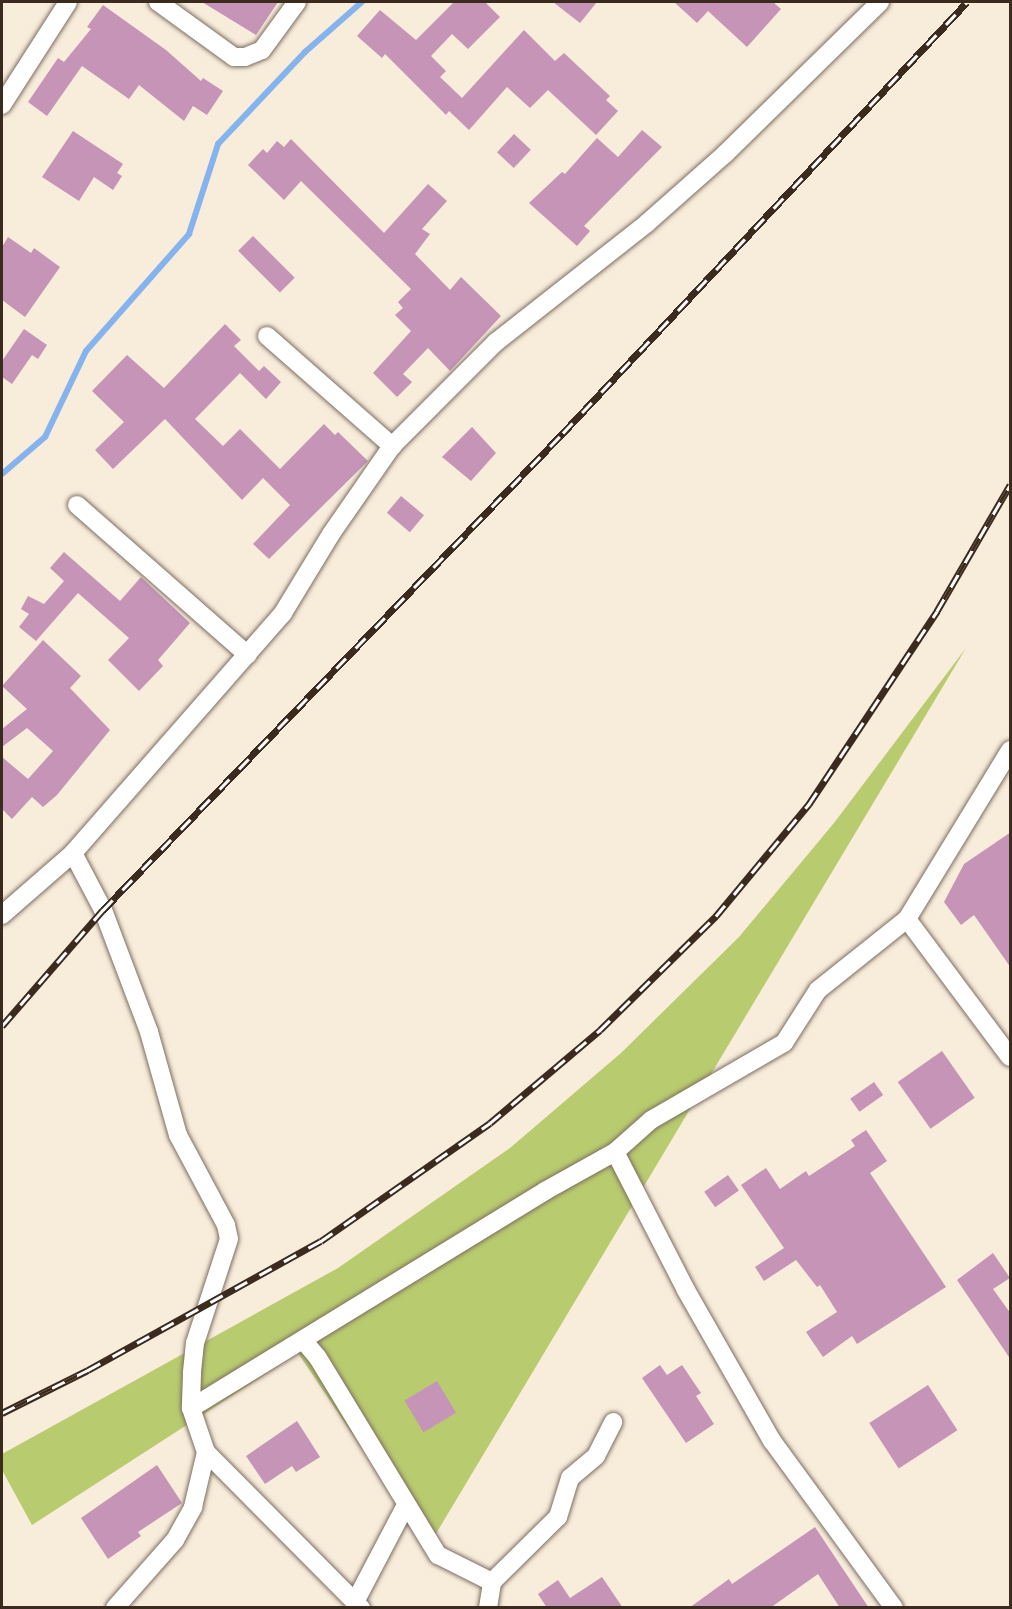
<!DOCTYPE html>
<html>
<head>
<meta charset="utf-8">
<style>
  body { margin:0 }
  #map { position:relative; width:1012px; height:1609px; overflow:hidden; background:#f8ecdb; font-family:Mali,sans-serif }
  div>[style] { position:absolute }
  [style*='--x'] { left:calc(var(--x)*1px); top:calc(var(--y)*1px); width:calc(var(--w)*1px); rotate:calc(var(--a)*1deg) }
  .green>* { inset:0; background:#b9cb6f }
  .stream>* { height:6px; margin:-3px; padding:0 3px; transform-origin:3px; border-radius:3px; background:#84b3ee }
  .building>* { inset:0; background:#c594b7; transform-origin:0 0 }
  .roads { filter:drop-shadow(0 0 2px #7d6e60) drop-shadow(0 0 2px #7d6e60) }
  .street>* { height:18px; margin:-9px; padding:0 9px; transform-origin:9px; border-radius:9px; background:#fff }
  .rail>* { height:7px; margin-top:-3.5px; transform-origin:0; background:repeating-linear-gradient(90deg,#fff 0 14px,#3b2a1e 0 28px); box-sizing:border-box; border-block:2px solid #3b2a1e }
  span { translate:-50% -50%; white-space:nowrap; text-align:center; line-height:1.15; -webkit-text-stroke:4.5px #fff; paint-order:stroke }
  .frame { position:absolute; inset:0; border:3px solid #3b2a1e; pointer-events:none }
</style>
</head>
<body>
<div id="map">
  <div class="green">
    <div style="clip-path:polygon(966px 648px,428px 1547px,298px 1353px,32px 1525px,2px 1470px,2px 1454px,338px 1268px,510px 1148px,621px 1053px,739px 937px,834px 823px)"></div>
  </div>
  <div class="stream">
    <div style="--x:2;--y:474;--w:57;--a:-40.7"></div>
    <div style="--x:45;--y:437;--w:95;--a:-64.5"></div>
    <div style="--x:86;--y:351;--w:156;--a:-48.6"></div>
    <div style="--x:189;--y:234;--w:95;--a:-72.1"></div>
    <div style="--x:218;--y:144;--w:127;--a:-46.6"></div>
    <div style="--x:305;--y:52;--w:76;--a:-41.3"></div>
  </div>
  <div class="building">
    <div style="clip-path:polygon(202px 2px,278px 2px,256px 35px)"></div>
    <div style="clip-path:polygon(454px 2px,485px 2px,500px 17px,468px 49px,452px 34px,431px 56px,446px 71px,440px 77px,462px 98px,524px 30px,555px 61px,564px 53px,610px 96px,606px 100px,618px 111px,596px 135px,548px 90px,530px 108px,507px 87px,469px 130px,449px 111px,446px 115px,385px 54px,382px 58px,357px 36px,380px 10px,416px 40px)"></div>
    <div style="clip-path:polygon(553px 2px,597px 2px,580px 23px)"></div>
    <div style="clip-path:polygon(674px 2px,773px 2px,781px 9px,747px 47px,708px 11px,697px 23px)"></div>
    <div style="clip-path:polygon(103px 5px,166px 50px,201px 81px,203px 78px,223px 91px,207px 115px,193px 106px,184px 121px,139px 85px,129px 99px,82px 66px,47px 116px,28px 102px,58px 58px,64px 62px,91px 29px,87px 27px)"></div>
    <div style="clip-path:polygon(642px 130px,662px 147px,584px 226px,590px 231px,577px 246px,529px 203px,562px 172px,565px 174px,597px 138px,618px 157px)"></div>
    <div style="clip-path:polygon(73px 131px,123px 164px,117px 173px,122px 176px,113px 190px,94px 177px,79px 201px,42px 177px)"></div>
    <div style="left:514px;top:134px;width:23px;height:25px;rotate:43deg"></div>
    <div style="clip-path:polygon(291px 139px,384px 233px,428px 184px,447px 201px,422px 229px,430px 234px,415px 254px,450px 290px,461px 277px,501px 316px,450px 371px,428px 348px,403px 374px,412px 382px,397px 397px,373px 373px,411px 331px,395px 315px,403px 308px,398px 302px,411px 289px,301px 181px,284px 200px,248px 165px,263px 149px,267px 153px,277px 141px,284px 147px)"></div>
    <div style="left:253px;top:236px;width:59px;height:21px;rotate:45deg"></div>
    <div style="clip-path:polygon(8px 237px,31px 253px,34px 248px,60px 267px,25px 317px,2px 300px,2px 247px)"></div>
    <div style="clip-path:polygon(225px 324px,241px 340px,234px 346px,259px 371px,264px 366px,281px 382px,266px 399px,240px 373px,195px 419px,223px 446px,240px 429px,280px 469px,324px 424px,335px 435px,338px 432px,368px 461px,269px 559px,253px 544px,290px 505px,263px 478px,242px 500px,165px 419px,113px 469px,95px 450px,124px 422px,92px 391px,127px 355px,164px 388px)"></div>
    <div style="clip-path:polygon(24px 329px,47px 345px,38px 359px,32px 355px,12px 384px,2px 377px,2px 361px)"></div>
    <div style="clip-path:polygon(472px 427px,496px 453px,471px 481px,442px 457px)"></div>
    <div style="left:401px;top:496px;width:30px;height:22px;rotate:40deg"></div>
    <div style="clip-path:polygon(64px 552px,120px 601px,141px 577px,190px 623px,158px 660px,163px 666px,139px 691px,108px 660px,129px 638px,78px 593px,36px 641px,19px 627px,29px 614px,21px 609px,28px 596px,44px 604px,64px 581px,50px 568px)"></div>
    <div style="clip-path:polygon(43px 640px,81px 676px,70px 688px,110px 730px,57px 795px,43px 807px,32px 797px,12px 819px,2px 809px,2px 757px,28px 779px,53px 751px,27px 728px,2px 747px,2px 729px,27px 709px,2px 686px)"></div>
    <div style="clip-path:polygon(1011px 832px,1011px 968px,974px 915px,961px 925px,944px 902px,964px 864px)"></div>
    <div style="left:942px;top:1051px;width:57px;height:54px;rotate:55deg"></div>
    <div style="left:874px;top:1082px;width:16px;height:29px;rotate:55deg"></div>
    <div style="clip-path:polygon(866px 1130px,887px 1161px,870px 1173px,946px 1287px,857px 1344px,852px 1336px,823px 1357px,806px 1332px,837px 1312px,820px 1285px,817px 1287px,796px 1260px,764px 1281px,755px 1267px,784px 1248px,741px 1185px,766px 1168px,780px 1189px,806px 1171px,809px 1176px,855px 1146px,851px 1140px)"></div>
    <div style="left:728px;top:1175px;width:19px;height:29px;rotate:55deg"></div>
    <div style="clip-path:polygon(993px 1253px,1010px 1278px,993px 1289px,1011px 1314px,1011px 1360px,957px 1280px)"></div>
    <div style="clip-path:polygon(660px 1365px,667px 1375px,682px 1365px,701px 1393px,696px 1396px,714px 1424px,686px 1443px,642px 1378px)"></div>
    <div style="left:437px;top:1381px;width:37px;height:38px;rotate:59deg"></div>
    <div style="left:928px;top:1385px;width:54px;height:70px;rotate:57deg"></div>
    <div style="clip-path:polygon(297px 1421px,320px 1457px,296px 1472px,292px 1466px,265px 1484px,246px 1456px)"></div>
    <div style="clip-path:polygon(157px 1465px,182px 1503px,138px 1532px,141px 1536px,108px 1559px,81px 1518px)"></div>
    <div style="clip-path:polygon(815px 1527px,869px 1608px,840px 1608px,818px 1574px,770px 1608px,689px 1608px,729px 1579px,732px 1584px)"></div>
    <div style="clip-path:polygon(602px 1577px,623px 1608px,547px 1608px,538px 1594px,558px 1580px,570px 1598px)"></div>
  </div>
  <div class="roads">
    <div class="street">
      <div style="--x:158;--y:2;--w:94;--a:35.9"></div>
      <div style="--x:234;--y:57;--w:11;--a:0"></div>
      <div style="--x:245;--y:57;--w:18;--a:-22"></div>
      <div style="--x:262;--y:50;--w:59;--a:-53.9"></div>
      <div style="--x:2;--y:105;--w:122;--a:-57.3"></div>
      <div style="--x:267;--y:336;--w:167;--a:41.3"></div>
      <div style="--x:77;--y:505;--w:227;--a:41.3"></div>
      <div style="--x:73;--y:853;--w:64;--a:62.2"></div>
      <div style="--x:103;--y:910;--w:130;--a:69.3"></div>
      <div style="--x:149;--y:1032;--w:107;--a:74.3"></div>
      <div style="--x:178;--y:1135;--w:102;--a:61.9"></div>
      <div style="--x:226;--y:1225;--w:14;--a:78"></div>
      <div style="--x:229;--y:1239;--w:109;--a:108.1"></div>
      <div style="--x:195;--y:1343;--w:31;--a:96"></div>
      <div style="--x:192;--y:1374;--w:34;--a:92"></div>
      <div style="--x:191;--y:1408;--w:46;--a:71.2"></div>
      <div style="--x:206;--y:1452;--w:220;--a:45.2"></div>
      <div style="--x:2;--y:915;--w:94;--a:-41.1"></div>
      <div style="--x:73;--y:853;--w:319;--a:-48.8"></div>
      <div style="--x:283;--y:613;--w:92;--a:-58.7"></div>
      <div style="--x:331;--y:534;--w:107;--a:-55.3"></div>
      <div style="--x:392;--y:446;--w:147;--a:-45"></div>
      <div style="--x:496;--y:342;--w:192;--a:-38.2"></div>
      <div style="--x:647;--y:223;--w:104;--a:-41.5"></div>
      <div style="--x:725;--y:154;--w:217;--a:-44.4"></div>
      <div style="--x:907;--y:919;--w:172;--a:53.3"></div>
      <div style="--x:303;--y:1340;--w:23;--a:50"></div>
      <div style="--x:318;--y:1358;--w:231;--a:58.7"></div>
      <div style="--x:438;--y:1555;--w:60;--a:26.6"></div>
      <div style="--x:191;--y:1408;--w:415;--a:-31.5"></div>
      <div style="--x:545;--y:1191;--w:80;--a:-29.1"></div>
      <div style="--x:355;--y:1602;--w:110;--a:-62.3"></div>
      <div style="--x:115;--y:1608;--w:91;--a:-48.6"></div>
      <div style="--x:175;--y:1540;--w:38;--a:-61"></div>
      <div style="--x:193;--y:1507;--w:57;--a:-76.7"></div>
      <div style="--x:488;--y:1608;--w:26;--a:-81"></div>
      <div style="--x:492;--y:1582;--w:93;--a:-44.6"></div>
      <div style="--x:558;--y:1517;--w:41;--a:-72.9"></div>
      <div style="--x:570;--y:1478;--w:34;--a:-40"></div>
      <div style="--x:596;--y:1456;--w:38;--a:-63"></div>
      <div style="--x:894;--y:1608;--w:207;--a:-126.1"></div>
      <div style="--x:772;--y:1441;--w:174;--a:-119.7"></div>
      <div style="--x:686;--y:1290;--w:155;--a:-117.2"></div>
      <div style="--x:615;--y:1152;--w:48;--a:-41.6"></div>
      <div style="--x:651;--y:1120;--w:154;--a:-30.1"></div>
      <div style="--x:784;--y:1043;--w:63;--a:-57.3"></div>
      <div style="--x:818;--y:990;--w:114;--a:-38.6"></div>
      <div style="--x:907;--y:919;--w:198;--a:-58.6"></div>
    </div>
  </div>
  <div class="rail">
    <div style="--x:2;--y:1026;--w:154;--a:-49"></div>
    <div style="--x:103;--y:910;--w:663;--a:-46.04"></div>
    <div style="--x:563;--y:433;--w:591;--a:-46.85"></div>
    <div style="--x:2;--y:1413;--w:96;--a:-26.6"></div>
    <div style="--x:88;--y:1370;--w:266;--a:-29"></div>
    <div style="--x:321;--y:1241;--w:206;--a:-34.9"></div>
    <div style="--x:490;--y:1123;--w:144;--a:-40.2"></div>
    <div style="--x:600;--y:1030;--w:163;--a:-44.5"></div>
    <div style="--x:716;--y:916;--w:146;--a:-50.3"></div>
    <div style="--x:809;--y:804;--w:232;--a:-56.4"></div>
    <div style="--x:937;--y:611;--w:146;--a:-59.9"></div>
  </div>
  <div class="frame"></div>
</div>
</body>
</html>
